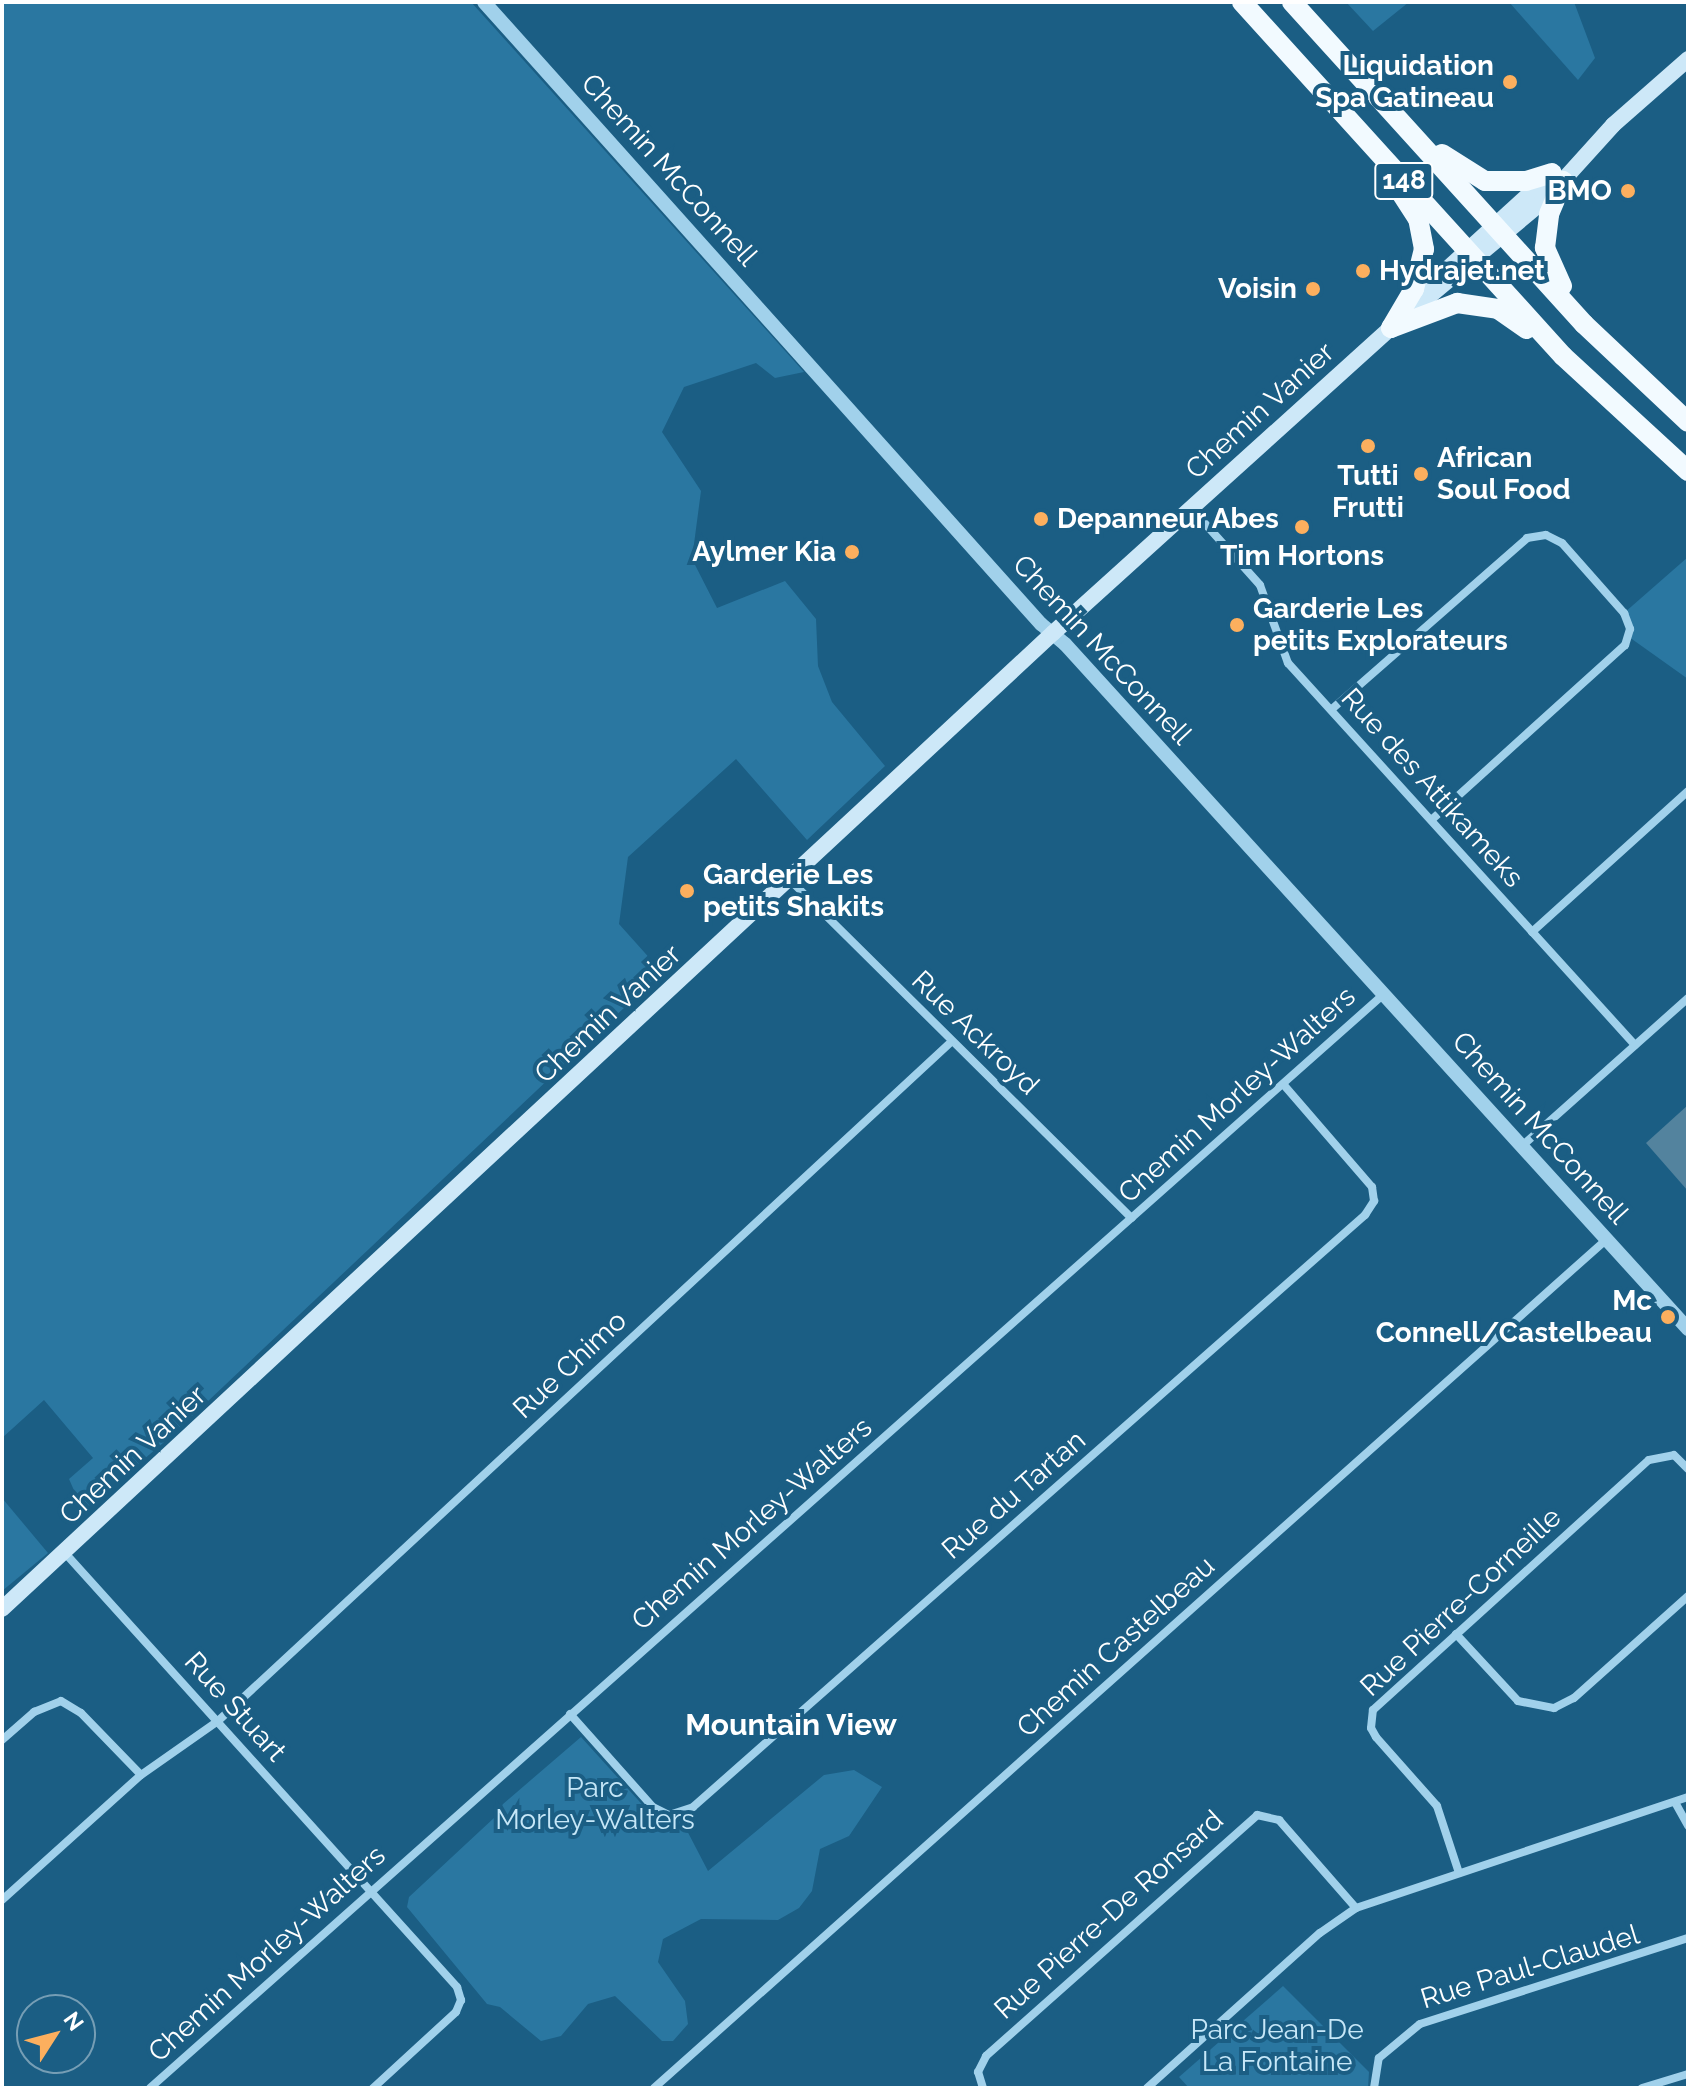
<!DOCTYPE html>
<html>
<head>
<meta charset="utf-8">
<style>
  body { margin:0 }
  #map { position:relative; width:1690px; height:2090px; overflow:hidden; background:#1b5e84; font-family:Raleway,sans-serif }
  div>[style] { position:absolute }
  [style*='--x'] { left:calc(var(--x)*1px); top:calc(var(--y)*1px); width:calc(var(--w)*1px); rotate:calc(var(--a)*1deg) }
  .green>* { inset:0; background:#2a77a1 }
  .water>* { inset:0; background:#53839e }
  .minor>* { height:8px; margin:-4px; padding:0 4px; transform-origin:4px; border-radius:4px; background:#a1d1eb }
  .tertiary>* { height:14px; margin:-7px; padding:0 7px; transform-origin:7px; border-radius:7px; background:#a1d1eb }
  .secondary>* { height:16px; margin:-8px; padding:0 8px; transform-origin:8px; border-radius:8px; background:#cde8f8 }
  .trunk>* { height:20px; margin:-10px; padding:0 10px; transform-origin:10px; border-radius:10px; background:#f2faff }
  .dots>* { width:22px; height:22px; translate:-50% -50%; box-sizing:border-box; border:4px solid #1b5e84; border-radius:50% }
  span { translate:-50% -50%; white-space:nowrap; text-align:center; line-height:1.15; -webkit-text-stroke:8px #1b5e84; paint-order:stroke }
  .shield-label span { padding:2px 6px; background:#1b5e84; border:2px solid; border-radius:6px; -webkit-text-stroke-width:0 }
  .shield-label { font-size:26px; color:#fff; font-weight:700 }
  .poi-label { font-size:28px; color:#fff; font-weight:700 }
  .right { translate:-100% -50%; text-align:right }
  .left { translate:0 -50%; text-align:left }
  .street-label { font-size:28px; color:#fff }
  .park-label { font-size:28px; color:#c6e7f8 }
  .neighbourhood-label { font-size:30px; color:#fff; font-weight:700 }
  .frame { position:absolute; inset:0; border:4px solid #fff; pointer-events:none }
  .north { position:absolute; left:16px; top:1994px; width:80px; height:80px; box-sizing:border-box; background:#1b5e84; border:2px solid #769eb5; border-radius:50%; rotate:54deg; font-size:22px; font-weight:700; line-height:32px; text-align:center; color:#fff }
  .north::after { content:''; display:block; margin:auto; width:28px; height:36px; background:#fcaf5e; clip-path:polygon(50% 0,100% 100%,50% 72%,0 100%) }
</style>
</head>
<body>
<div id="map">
  <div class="green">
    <div style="clip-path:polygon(2px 2px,471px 2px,804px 372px,775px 378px,756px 363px,684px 387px,662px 432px,701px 491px,692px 559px,717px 608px,785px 581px,816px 619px,818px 666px,832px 702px,885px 766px,807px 840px,736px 759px,628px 857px,619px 924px,662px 972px,170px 1437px,83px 1511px,69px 1479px,93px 1458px,44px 1400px,2px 1438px)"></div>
    <div style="clip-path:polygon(1346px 2px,1409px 2px,1373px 31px)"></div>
    <div style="clip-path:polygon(1509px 2px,1574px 2px,1595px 58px,1578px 80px)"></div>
    <div style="clip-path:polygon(1688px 557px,1688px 679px,1629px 637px,1624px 613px)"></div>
    <div style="clip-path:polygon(2px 1498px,48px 1553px,2px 1591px)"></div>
    <div style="clip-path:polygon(581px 1737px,648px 1811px,665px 1821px,682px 1821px,708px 1871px,824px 1775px,854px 1770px,882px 1787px,849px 1836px,820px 1849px,812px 1891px,799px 1908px,778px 1920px,701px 1919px,663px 1939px,658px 1962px,685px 2001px,688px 2024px,673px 2041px,662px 2041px,615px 1996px,588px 2004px,561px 2036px,541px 2041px,500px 2007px,487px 2004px,407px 1907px,409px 1897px,495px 1817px,503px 1804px)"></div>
    <div style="clip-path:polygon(1283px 1986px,1369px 2072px,1368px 2088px,1189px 2088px,1179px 2077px)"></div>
  </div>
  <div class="water">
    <div style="clip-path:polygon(1688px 1105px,1688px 1191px,1646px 1143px)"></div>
  </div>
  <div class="minor">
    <div style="--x:1192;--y:509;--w:102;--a:48.2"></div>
    <div style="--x:1260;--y:585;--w:83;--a:70.3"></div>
    <div style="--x:1288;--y:663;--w:516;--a:47.75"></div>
    <div style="--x:1332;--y:709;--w:259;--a:-41.2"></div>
    <div style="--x:1527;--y:538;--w:19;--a:-9"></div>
    <div style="--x:1546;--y:535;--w:18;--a:27"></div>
    <div style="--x:1562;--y:543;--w:94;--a:48.5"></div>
    <div style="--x:1624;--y:613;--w:17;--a:69"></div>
    <div style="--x:1630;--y:629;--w:17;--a:107"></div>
    <div style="--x:1625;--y:645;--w:261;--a:137.9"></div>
    <div style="--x:789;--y:879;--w:482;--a:44.7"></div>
    <div style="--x:1532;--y:932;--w:210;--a:-42.1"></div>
    <div style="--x:1522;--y:1146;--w:222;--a:-41.7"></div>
    <div style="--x:65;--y:1553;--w:585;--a:47.91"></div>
    <div style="--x:457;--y:1987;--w:14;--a:73"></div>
    <div style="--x:461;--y:2000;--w:13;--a:113"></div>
    <div style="--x:456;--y:2012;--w:113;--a:137.5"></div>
    <div style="--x:1456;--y:1634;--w:91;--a:47.2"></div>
    <div style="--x:1518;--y:1701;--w:37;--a:11"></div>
    <div style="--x:1554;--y:1708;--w:22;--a:-27"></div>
    <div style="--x:1574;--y:1698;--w:153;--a:-41.8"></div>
    <div style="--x:570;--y:1714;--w:125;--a:48.3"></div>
    <div style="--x:653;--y:1807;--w:18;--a:27"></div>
    <div style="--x:669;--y:1815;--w:25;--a:-18"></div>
    <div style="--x:693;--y:1807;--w:896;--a:-41.38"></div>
    <div style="--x:1365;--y:1215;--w:17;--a:-57"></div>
    <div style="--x:1374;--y:1201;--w:14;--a:-98"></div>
    <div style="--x:1372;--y:1187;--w:136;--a:-130.8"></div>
    <div style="--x:2;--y:1740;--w:43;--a:-41.2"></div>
    <div style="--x:34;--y:1712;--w:29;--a:-22"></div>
    <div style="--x:61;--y:1701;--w:23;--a:31"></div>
    <div style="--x:81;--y:1713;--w:86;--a:45.9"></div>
    <div style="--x:1676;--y:1804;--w:25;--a:61"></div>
    <div style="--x:1459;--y:1873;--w:71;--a:-108.2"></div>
    <div style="--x:1437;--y:1806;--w:92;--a:-131.5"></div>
    <div style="--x:1376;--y:1737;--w:10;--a:-119"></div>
    <div style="--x:1371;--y:1728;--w:18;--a:-84"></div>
    <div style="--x:1373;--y:1710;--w:372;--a:-42.2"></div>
    <div style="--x:1649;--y:1460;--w:25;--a:-11"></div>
    <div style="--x:1674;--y:1455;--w:20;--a:45"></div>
    <div style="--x:2;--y:1900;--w:187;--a:-42"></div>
    <div style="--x:141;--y:1775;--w:94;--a:-35"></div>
    <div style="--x:218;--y:1721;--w:999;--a:-42.81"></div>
    <div style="--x:150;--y:2088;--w:1649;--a:-41.56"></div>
    <div style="--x:654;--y:2088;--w:1276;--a:-41.7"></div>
    <div style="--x:983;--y:2088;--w:17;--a:-107"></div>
    <div style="--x:978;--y:2072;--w:18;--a:-63"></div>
    <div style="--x:986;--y:2056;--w:363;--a:-41.6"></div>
    <div style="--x:1257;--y:1815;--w:23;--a:13"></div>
    <div style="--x:1279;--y:1820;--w:117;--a:48.8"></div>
    <div style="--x:1147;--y:2088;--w:232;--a:-41.9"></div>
    <div style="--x:1320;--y:1933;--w:44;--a:-34.8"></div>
    <div style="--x:1356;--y:1908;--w:350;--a:-18.5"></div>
    <div style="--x:1374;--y:2088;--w:30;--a:-81"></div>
    <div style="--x:1379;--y:2058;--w:53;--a:-39.7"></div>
    <div style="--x:1420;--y:2024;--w:281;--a:-17.8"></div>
    <div style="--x:1642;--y:2088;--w:48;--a:-16.9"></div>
  </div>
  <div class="tertiary">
    <div style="--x:484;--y:2;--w:835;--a:48.16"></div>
    <div style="--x:1041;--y:624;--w:31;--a:40"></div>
    <div style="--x:1065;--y:644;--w:926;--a:47.71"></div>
  </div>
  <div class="secondary">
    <div style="--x:1411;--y:302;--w:188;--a:-42.4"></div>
    <div style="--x:2;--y:1609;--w:1434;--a:-42.88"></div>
    <div style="--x:1053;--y:633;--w:455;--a:-42.1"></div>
    <div style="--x:1391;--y:328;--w:204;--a:-39.8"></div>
    <div style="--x:1548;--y:197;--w:97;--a:-47.9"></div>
    <div style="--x:1613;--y:125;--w:100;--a:-41.3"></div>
  </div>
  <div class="trunk">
    <div style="--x:1242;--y:2;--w:478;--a:47.8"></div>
    <div style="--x:1563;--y:356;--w:170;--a:42.6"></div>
    <div style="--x:1292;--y:2;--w:435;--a:47.8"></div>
    <div style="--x:1584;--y:324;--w:143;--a:43.3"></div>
    <div style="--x:1442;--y:154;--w:51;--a:32.1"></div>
    <div style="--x:1485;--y:181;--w:41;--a:0"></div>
    <div style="--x:1526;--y:181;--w:27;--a:-17"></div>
    <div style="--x:1562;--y:286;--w:42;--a:-114.1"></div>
    <div style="--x:1545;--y:248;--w:34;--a:-83"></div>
    <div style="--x:1549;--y:214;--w:36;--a:-67"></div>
    <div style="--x:1391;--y:328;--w:45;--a:-59.5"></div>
    <div style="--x:1414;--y:289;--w:41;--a:-76"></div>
    <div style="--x:1424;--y:249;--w:31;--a:-101"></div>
    <div style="--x:1418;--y:219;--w:30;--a:-123"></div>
    <div style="--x:1391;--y:328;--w:71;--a:-20.7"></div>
    <div style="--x:1457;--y:303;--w:41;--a:8.3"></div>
    <div style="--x:1498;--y:309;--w:35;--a:35"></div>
  </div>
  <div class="dots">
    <div style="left:1510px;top:82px;background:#fcaf5e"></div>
    <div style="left:1628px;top:191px;background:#fcaf5e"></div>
    <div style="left:1363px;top:271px;background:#fcaf5e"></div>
    <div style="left:1313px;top:289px;background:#fcaf5e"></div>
    <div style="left:1368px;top:446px;background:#fcaf5e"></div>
    <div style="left:1421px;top:474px;background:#fcaf5e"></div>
    <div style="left:1041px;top:519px;background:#fcaf5e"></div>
    <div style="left:1302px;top:527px;background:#fcaf5e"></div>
    <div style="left:852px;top:552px;background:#fcaf5e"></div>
    <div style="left:1237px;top:625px;background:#fcaf5e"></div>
    <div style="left:687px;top:891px;background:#fcaf5e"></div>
    <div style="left:1668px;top:1317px;background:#fcaf5e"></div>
  </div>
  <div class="shield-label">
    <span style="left:1404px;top:181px">148</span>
  </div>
  <div class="poi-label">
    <span class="right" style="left:1494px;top:82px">Liquidation<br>Spa Gatineau</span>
    <span class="right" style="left:1612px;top:191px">BMO</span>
    <span class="left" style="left:1379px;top:271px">Hydrajet.net</span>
    <span class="right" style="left:1297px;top:289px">Voisin</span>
    <span class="left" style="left:1437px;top:474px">African<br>Soul Food</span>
    <span style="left:1368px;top:492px">Tutti<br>Frutti</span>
    <span class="left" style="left:1057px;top:519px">Depanneur Abes</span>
    <span class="right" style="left:836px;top:552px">Aylmer Kia</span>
    <span style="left:1302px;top:556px">Tim Hortons</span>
    <span class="left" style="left:1253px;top:625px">Garderie Les<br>petits Explorateurs</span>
    <span class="left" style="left:703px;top:891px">Garderie Les<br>petits Shakits</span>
    <span class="right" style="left:1652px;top:1317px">Mc<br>Connell/Castelbeau</span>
  </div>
  <div class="street-label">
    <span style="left:669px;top:170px;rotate:48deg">Chemin McConnell</span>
    <span style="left:1260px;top:411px;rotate:-42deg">Chemin Vanier</span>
    <span style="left:1102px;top:650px;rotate:47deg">Chemin McConnell</span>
    <span style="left:1432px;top:788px;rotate:48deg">Rue des Attikameks</span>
    <span style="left:608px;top:1014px;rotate:-43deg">Chemin Vanier</span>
    <span style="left:975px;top:1033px;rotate:44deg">Rue Ackroyd</span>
    <span style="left:1237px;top:1095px;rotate:-42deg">Chemin Morley-Walters</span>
    <span style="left:1540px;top:1128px;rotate:48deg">Chemin McConnell</span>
    <span style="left:570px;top:1365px;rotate:-43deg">Rue Chimo</span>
    <span style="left:133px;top:1455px;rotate:-43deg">Chemin Vanier</span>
    <span style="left:1014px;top:1495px;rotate:-41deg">Rue du Tartan</span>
    <span style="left:752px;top:1524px;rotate:-41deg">Chemin Morley-Walters</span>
    <span style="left:1461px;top:1602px;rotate:-43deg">Rue Pierre-Corneille</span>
    <span style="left:1116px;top:1647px;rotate:-42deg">Chemin Castelbeau</span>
    <span style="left:235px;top:1707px;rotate:48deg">Rue Stuart</span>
    <span style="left:1109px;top:1915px;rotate:-42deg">Rue Pierre-De Ronsard</span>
    <span style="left:267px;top:1954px;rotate:-42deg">Chemin Morley-Walters</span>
    <span style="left:1530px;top:1967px;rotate:-17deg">Rue Paul-Claudel</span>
  </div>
  <div class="park-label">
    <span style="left:595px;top:1804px">Parc<br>Morley-Walters</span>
    <span style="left:1277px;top:2046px">Parc Jean-De<br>La Fontaine</span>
  </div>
  <div class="neighbourhood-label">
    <span style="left:791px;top:1725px">Mountain View</span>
  </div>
  <div class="frame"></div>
  <div class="north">N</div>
</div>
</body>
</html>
